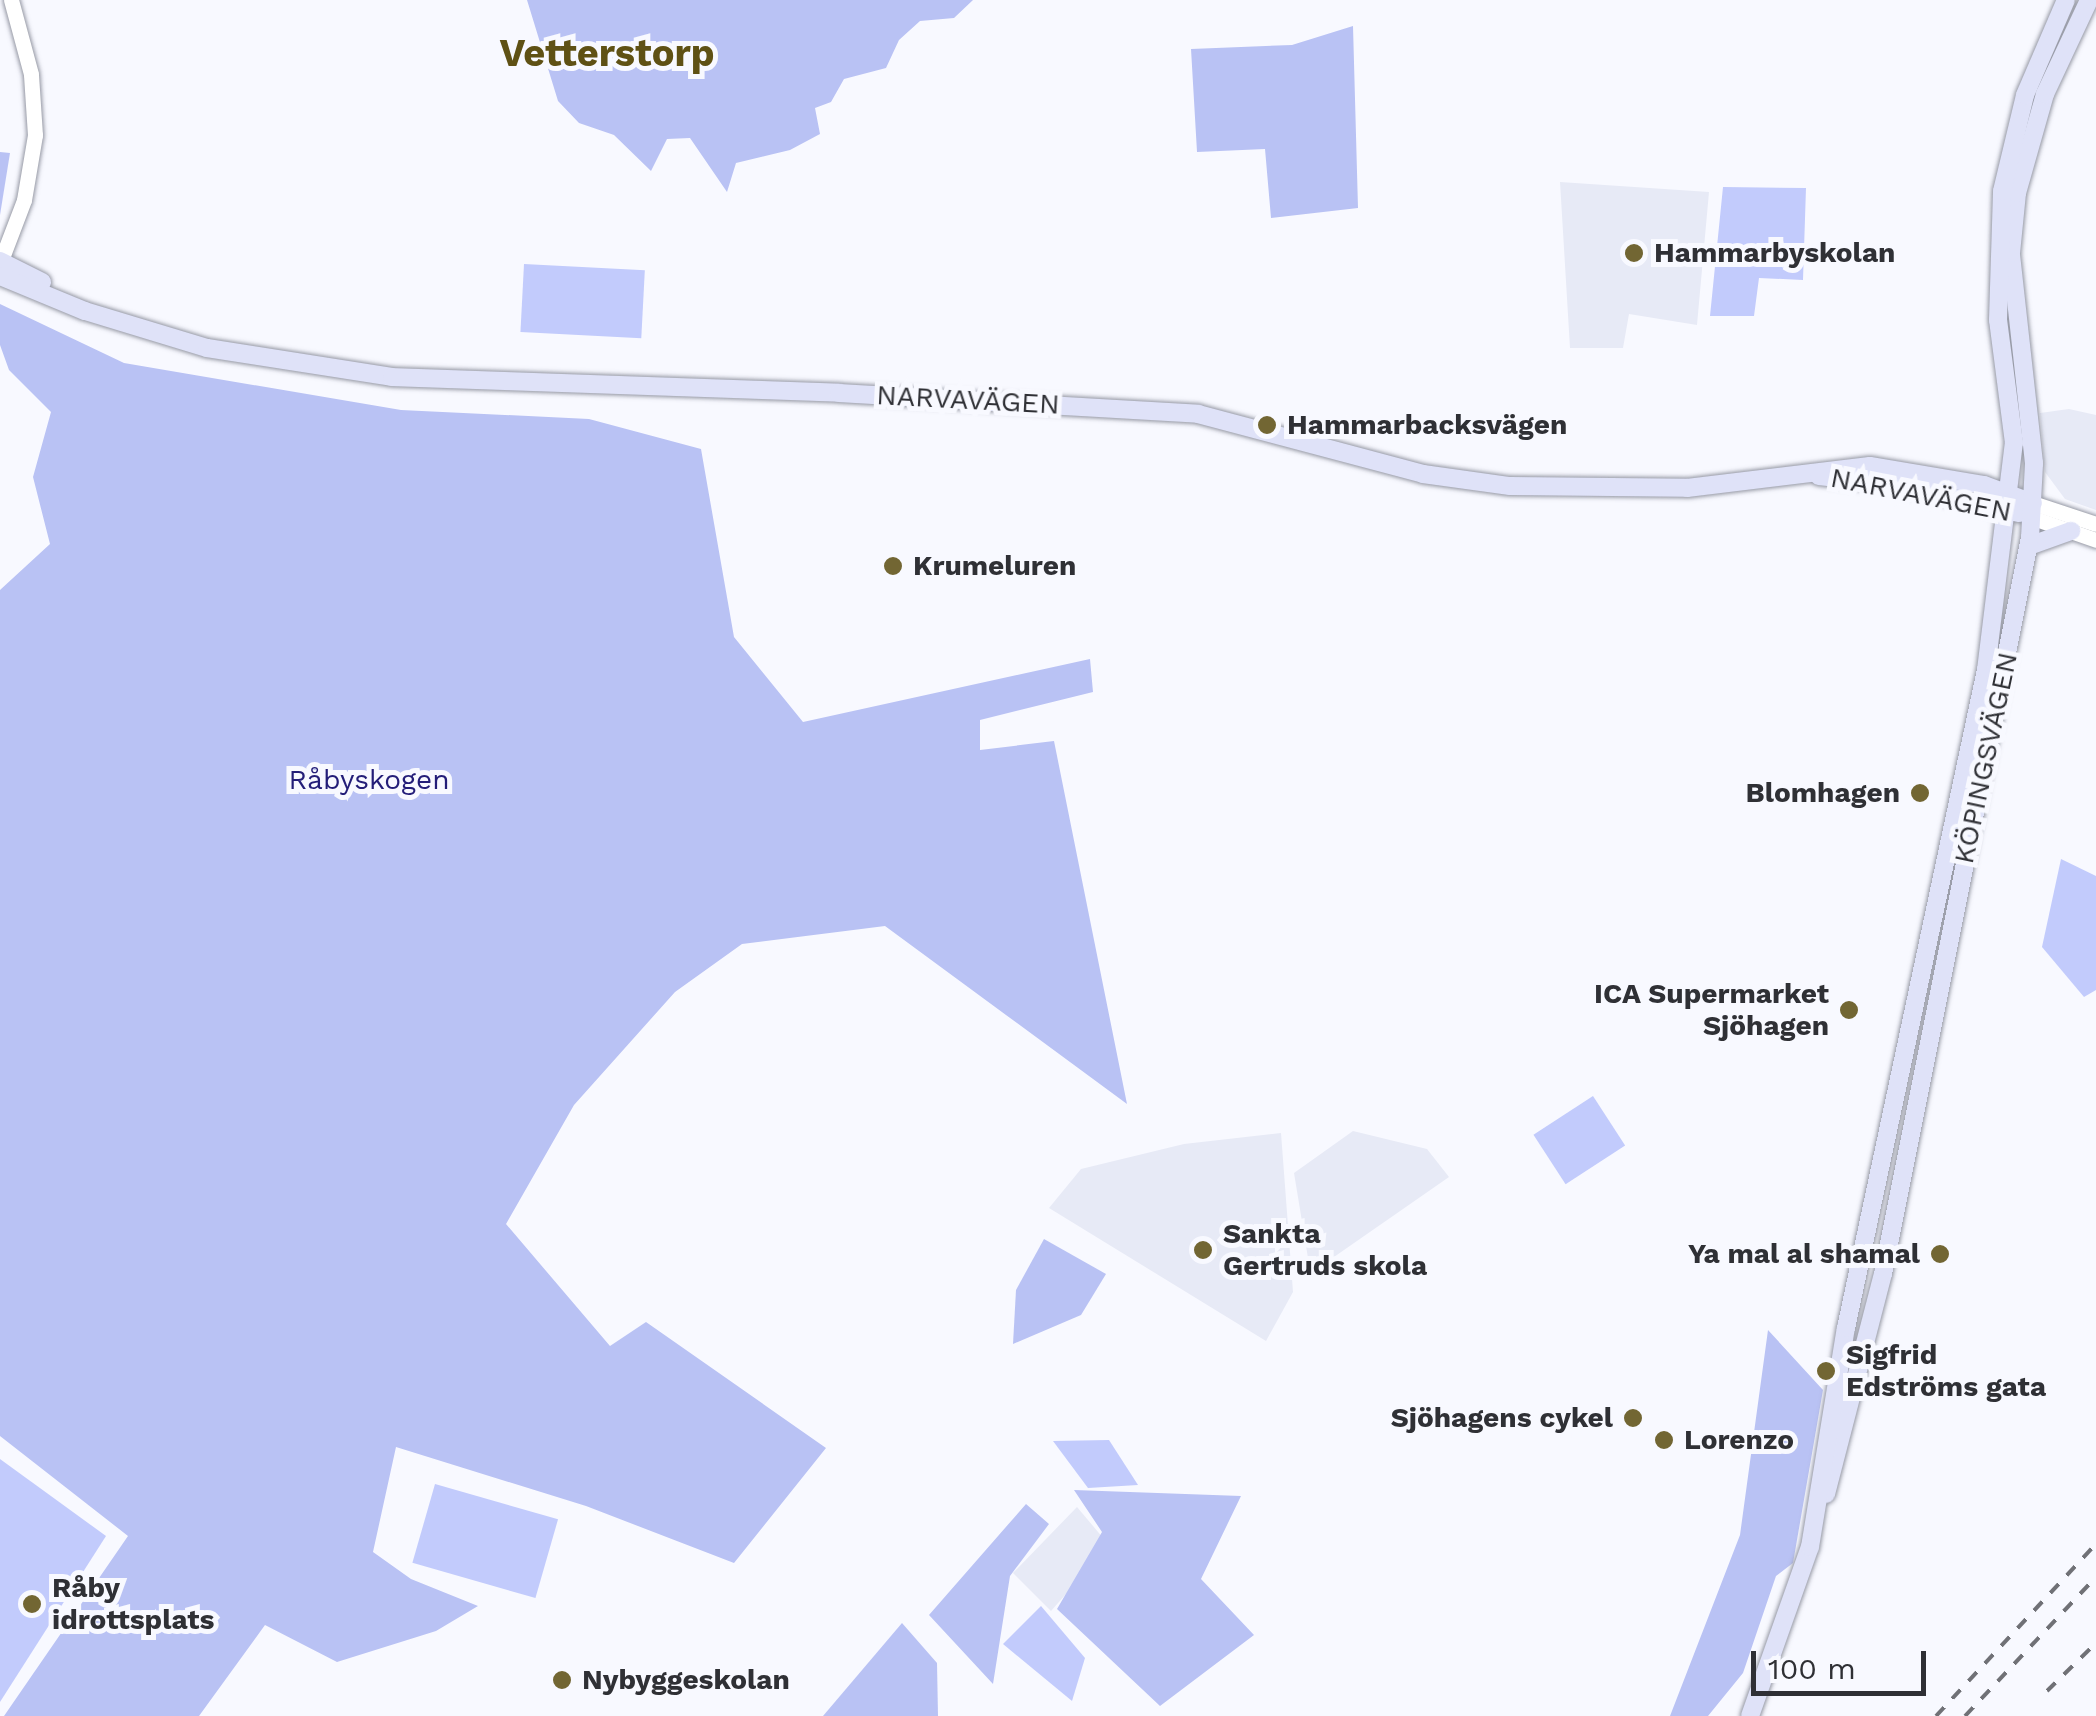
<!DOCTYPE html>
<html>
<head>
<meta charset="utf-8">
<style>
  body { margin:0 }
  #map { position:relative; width:2096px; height:1716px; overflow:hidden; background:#f8f9ff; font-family:"Work Sans",sans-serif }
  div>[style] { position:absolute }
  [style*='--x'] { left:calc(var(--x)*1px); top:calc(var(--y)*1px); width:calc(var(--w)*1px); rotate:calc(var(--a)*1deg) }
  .built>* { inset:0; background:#e7eaf6 }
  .green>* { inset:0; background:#c2cbfc; transform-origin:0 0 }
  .forest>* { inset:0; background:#b9c2f4 }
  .roads { filter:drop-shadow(0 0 2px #979aa6) drop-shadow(0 0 2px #979aa6) }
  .tertiary>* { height:15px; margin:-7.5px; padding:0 7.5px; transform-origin:7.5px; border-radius:7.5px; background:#fff }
  .secondary>* { height:18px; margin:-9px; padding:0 9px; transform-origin:9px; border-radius:9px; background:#dfe2f8 }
  .rail>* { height:4px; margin-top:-2px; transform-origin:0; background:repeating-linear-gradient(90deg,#707176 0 12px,transparent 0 24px) }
  .dots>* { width:28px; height:28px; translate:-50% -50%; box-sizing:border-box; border:5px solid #f8f9ff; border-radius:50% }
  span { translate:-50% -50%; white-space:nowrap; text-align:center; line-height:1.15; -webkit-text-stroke:10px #f8f9ff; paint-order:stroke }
  .poi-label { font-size:28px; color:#2f3035; font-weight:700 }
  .left { translate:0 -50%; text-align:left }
  .right { translate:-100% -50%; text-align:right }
  .street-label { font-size:28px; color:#2f3035 }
  .park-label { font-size:28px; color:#231d78 }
  .district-label { font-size:38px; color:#5f5114; font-weight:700 }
  .scale { position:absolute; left:1751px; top:1651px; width:175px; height:45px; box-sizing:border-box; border:5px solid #2f3035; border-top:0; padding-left:12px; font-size:30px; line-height:35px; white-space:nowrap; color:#2f3035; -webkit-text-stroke:8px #f8f9ff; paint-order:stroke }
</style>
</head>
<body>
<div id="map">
  <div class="built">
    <div style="clip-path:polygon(1560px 182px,1709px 192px,1697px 325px,1629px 314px,1623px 348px,1570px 348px)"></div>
    <div style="clip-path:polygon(2069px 409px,2096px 415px,2096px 510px,2065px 499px,2045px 472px,2040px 413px)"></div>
    <div style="clip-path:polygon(1353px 1131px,1427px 1149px,1449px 1177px,1321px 1266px,1308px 1258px,1294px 1173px)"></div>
    <div style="clip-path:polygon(1281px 1133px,1293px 1292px,1266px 1341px,1049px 1208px,1081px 1169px,1184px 1144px)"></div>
    <div style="clip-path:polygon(1077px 1507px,1109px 1545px,1051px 1611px,1013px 1573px)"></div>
  </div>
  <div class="green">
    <div style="clip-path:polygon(1723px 187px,1806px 188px,1803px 280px,1759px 278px,1754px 316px,1710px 316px)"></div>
    <div style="left:524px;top:264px;width:121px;height:68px;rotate:3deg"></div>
    <div style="clip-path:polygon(2061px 859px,2096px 876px,2096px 990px,2084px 997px,2042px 947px)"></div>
    <div style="left:1593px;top:1096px;width:59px;height:71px;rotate:57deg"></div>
    <div style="clip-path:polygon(1109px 1440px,1138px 1485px,1088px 1488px,1053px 1441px)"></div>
    <div style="clip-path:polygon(0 1459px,106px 1536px,0 1702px)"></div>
    <div style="left:435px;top:1484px;width:128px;height:82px;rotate:16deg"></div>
    <div style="clip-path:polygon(1041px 1606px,1085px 1658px,1072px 1701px,1003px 1644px)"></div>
  </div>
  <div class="forest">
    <div style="clip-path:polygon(527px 0,973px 0,954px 18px,920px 21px,899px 40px,886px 68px,844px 79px,831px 102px,815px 108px,820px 134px,790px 150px,736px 163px,727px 192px,690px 138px,667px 139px,651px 171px,614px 135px,579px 123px,558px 101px)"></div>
    <div style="clip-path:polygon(1353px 26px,1358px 208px,1271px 218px,1265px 149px,1197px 152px,1191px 49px,1292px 45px)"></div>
    <div style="clip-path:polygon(0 152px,10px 153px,0 215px)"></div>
    <div style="clip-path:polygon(0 304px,124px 363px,401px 410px,589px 419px,701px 449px,734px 637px,803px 722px,1090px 659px,1093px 692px,980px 720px,980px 750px,1054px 741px,1127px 1104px,885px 926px,742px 944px,675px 992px,574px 1105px,506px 1224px,610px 1346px,646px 1322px,826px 1448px,734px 1563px,586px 1506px,396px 1447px,373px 1552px,411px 1579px,478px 1606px,436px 1631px,337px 1662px,265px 1625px,199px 1716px,4px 1716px,128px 1536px,0 1436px,0 590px,50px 544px,33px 477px,51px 412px,9px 370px,0 345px)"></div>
    <div style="clip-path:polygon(1044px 1239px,1106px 1274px,1081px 1315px,1013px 1344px,1016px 1290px)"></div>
    <div style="clip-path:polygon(1768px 1330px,1823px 1390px,1793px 1563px,1776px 1576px,1743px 1673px,1708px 1716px,1670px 1716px,1740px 1535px)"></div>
    <div style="clip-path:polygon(1074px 1490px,1241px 1496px,1201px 1579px,1254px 1635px,1160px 1706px,1057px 1609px,1102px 1532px)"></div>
    <div style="clip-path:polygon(1026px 1504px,1049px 1524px,1010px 1576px,993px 1684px,929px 1615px)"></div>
    <div style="clip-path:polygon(902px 1623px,937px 1663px,938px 1716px,823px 1716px)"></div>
  </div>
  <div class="roads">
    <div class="tertiary">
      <div style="--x:0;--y:263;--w:67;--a:-69.1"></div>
      <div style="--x:24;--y:200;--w:66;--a:-80.4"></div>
      <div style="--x:35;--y:135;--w:61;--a:-93.8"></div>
      <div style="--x:31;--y:74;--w:77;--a:-105.1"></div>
      <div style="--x:2033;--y:503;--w:66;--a:18.4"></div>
      <div style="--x:2033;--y:518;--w:67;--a:19.2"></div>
    </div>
    <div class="secondary">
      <div style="--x:0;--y:261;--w:47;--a:26.6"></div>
      <div style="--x:0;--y:276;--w:92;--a:22.4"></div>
      <div style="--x:85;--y:311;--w:127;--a:16.9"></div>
      <div style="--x:207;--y:348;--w:187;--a:8.9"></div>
      <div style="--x:392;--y:377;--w:447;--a:2"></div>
      <div style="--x:839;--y:393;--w:360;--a:3.3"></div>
      <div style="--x:1198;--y:414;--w:233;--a:14.9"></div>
      <div style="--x:1423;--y:474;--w:88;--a:7.9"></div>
      <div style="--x:1510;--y:486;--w:177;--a:0.6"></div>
      <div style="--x:1687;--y:488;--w:184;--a:-6.9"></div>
      <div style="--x:1870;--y:466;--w:116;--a:9.5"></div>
      <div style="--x:1984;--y:485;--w:52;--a:20.2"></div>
      <div style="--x:1819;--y:476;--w:74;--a:6.2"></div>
      <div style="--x:1893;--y:484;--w:129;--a:13"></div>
      <div style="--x:2029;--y:546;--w:45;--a:-19.7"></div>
      <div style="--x:1826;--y:1494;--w:227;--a:-75.5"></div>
      <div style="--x:1883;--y:1274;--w:751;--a:-78.71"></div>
      <div style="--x:2030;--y:538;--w:75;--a:-86.9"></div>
      <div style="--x:2034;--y:463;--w:211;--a:-96.3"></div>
      <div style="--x:2011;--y:253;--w:60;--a:-84.3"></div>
      <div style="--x:2017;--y:193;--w:103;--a:-74.2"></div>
      <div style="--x:2045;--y:94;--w:104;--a:-64.9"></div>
      <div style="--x:1750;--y:1716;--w:179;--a:-70.5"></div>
      <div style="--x:1810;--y:1547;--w:222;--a:-80.7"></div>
      <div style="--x:1846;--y:1328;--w:673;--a:-77.99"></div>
      <div style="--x:1986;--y:670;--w:229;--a:-83"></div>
      <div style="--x:2014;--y:443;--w:124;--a:-97.4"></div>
      <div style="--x:1998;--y:320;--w:129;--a:-88.2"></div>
      <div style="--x:2002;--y:191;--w:99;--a:-76.5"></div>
      <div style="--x:2025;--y:95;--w:103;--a:-66.7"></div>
    </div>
  </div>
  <div class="rail">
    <div style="--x:2047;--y:1691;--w:69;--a:-44.4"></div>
    <div style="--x:1936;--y:1716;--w:235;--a:-47.1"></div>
    <div style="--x:1965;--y:1716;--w:191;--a:-46.7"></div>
  </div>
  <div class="dots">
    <div style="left:1634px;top:253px;background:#726633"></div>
    <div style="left:1267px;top:425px;background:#726633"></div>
    <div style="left:893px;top:566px;background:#726633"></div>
    <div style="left:1920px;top:793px;background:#726633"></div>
    <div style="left:1849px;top:1010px;background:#726633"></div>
    <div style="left:1203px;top:1250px;background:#726633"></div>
    <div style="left:1940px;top:1254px;background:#726633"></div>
    <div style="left:1826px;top:1371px;background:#726633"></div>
    <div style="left:1633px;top:1418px;background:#726633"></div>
    <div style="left:1664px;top:1440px;background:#726633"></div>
    <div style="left:32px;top:1604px;background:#726633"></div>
    <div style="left:562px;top:1680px;background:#726633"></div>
  </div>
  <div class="poi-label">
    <span class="left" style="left:1654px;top:253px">Hammarbyskolan</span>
    <span class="left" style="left:1287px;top:425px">Hammarbacksvägen</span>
    <span class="left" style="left:913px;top:566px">Krumeluren</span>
    <span class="right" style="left:1900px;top:793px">Blomhagen</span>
    <span class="right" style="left:1829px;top:1010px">ICA Supermarket<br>Sjöhagen</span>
    <span class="left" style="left:1223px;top:1250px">Sankta<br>Gertruds skola</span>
    <span class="right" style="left:1920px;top:1254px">Ya mal al shamal</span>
    <span class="left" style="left:1846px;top:1371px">Sigfrid<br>Edströms gata</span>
    <span class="right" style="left:1613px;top:1418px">Sjöhagens cykel</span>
    <span class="left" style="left:1684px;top:1440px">Lorenzo</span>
    <span class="left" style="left:52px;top:1604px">Råby<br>idrottsplats</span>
    <span class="left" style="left:582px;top:1680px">Nybyggeskolan</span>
  </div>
  <div class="street-label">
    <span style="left:968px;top:400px;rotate:3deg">NARVAVÄGEN</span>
    <span style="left:1921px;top:495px;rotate:11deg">NARVAVÄGEN</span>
    <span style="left:1986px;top:758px;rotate:-78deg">KÖPINGSVÄGEN</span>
  </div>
  <div class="park-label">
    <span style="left:369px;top:780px">Råbyskogen</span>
  </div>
  <div class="district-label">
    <span style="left:607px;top:54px">Vetterstorp</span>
  </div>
  <div class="scale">100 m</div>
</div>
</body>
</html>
